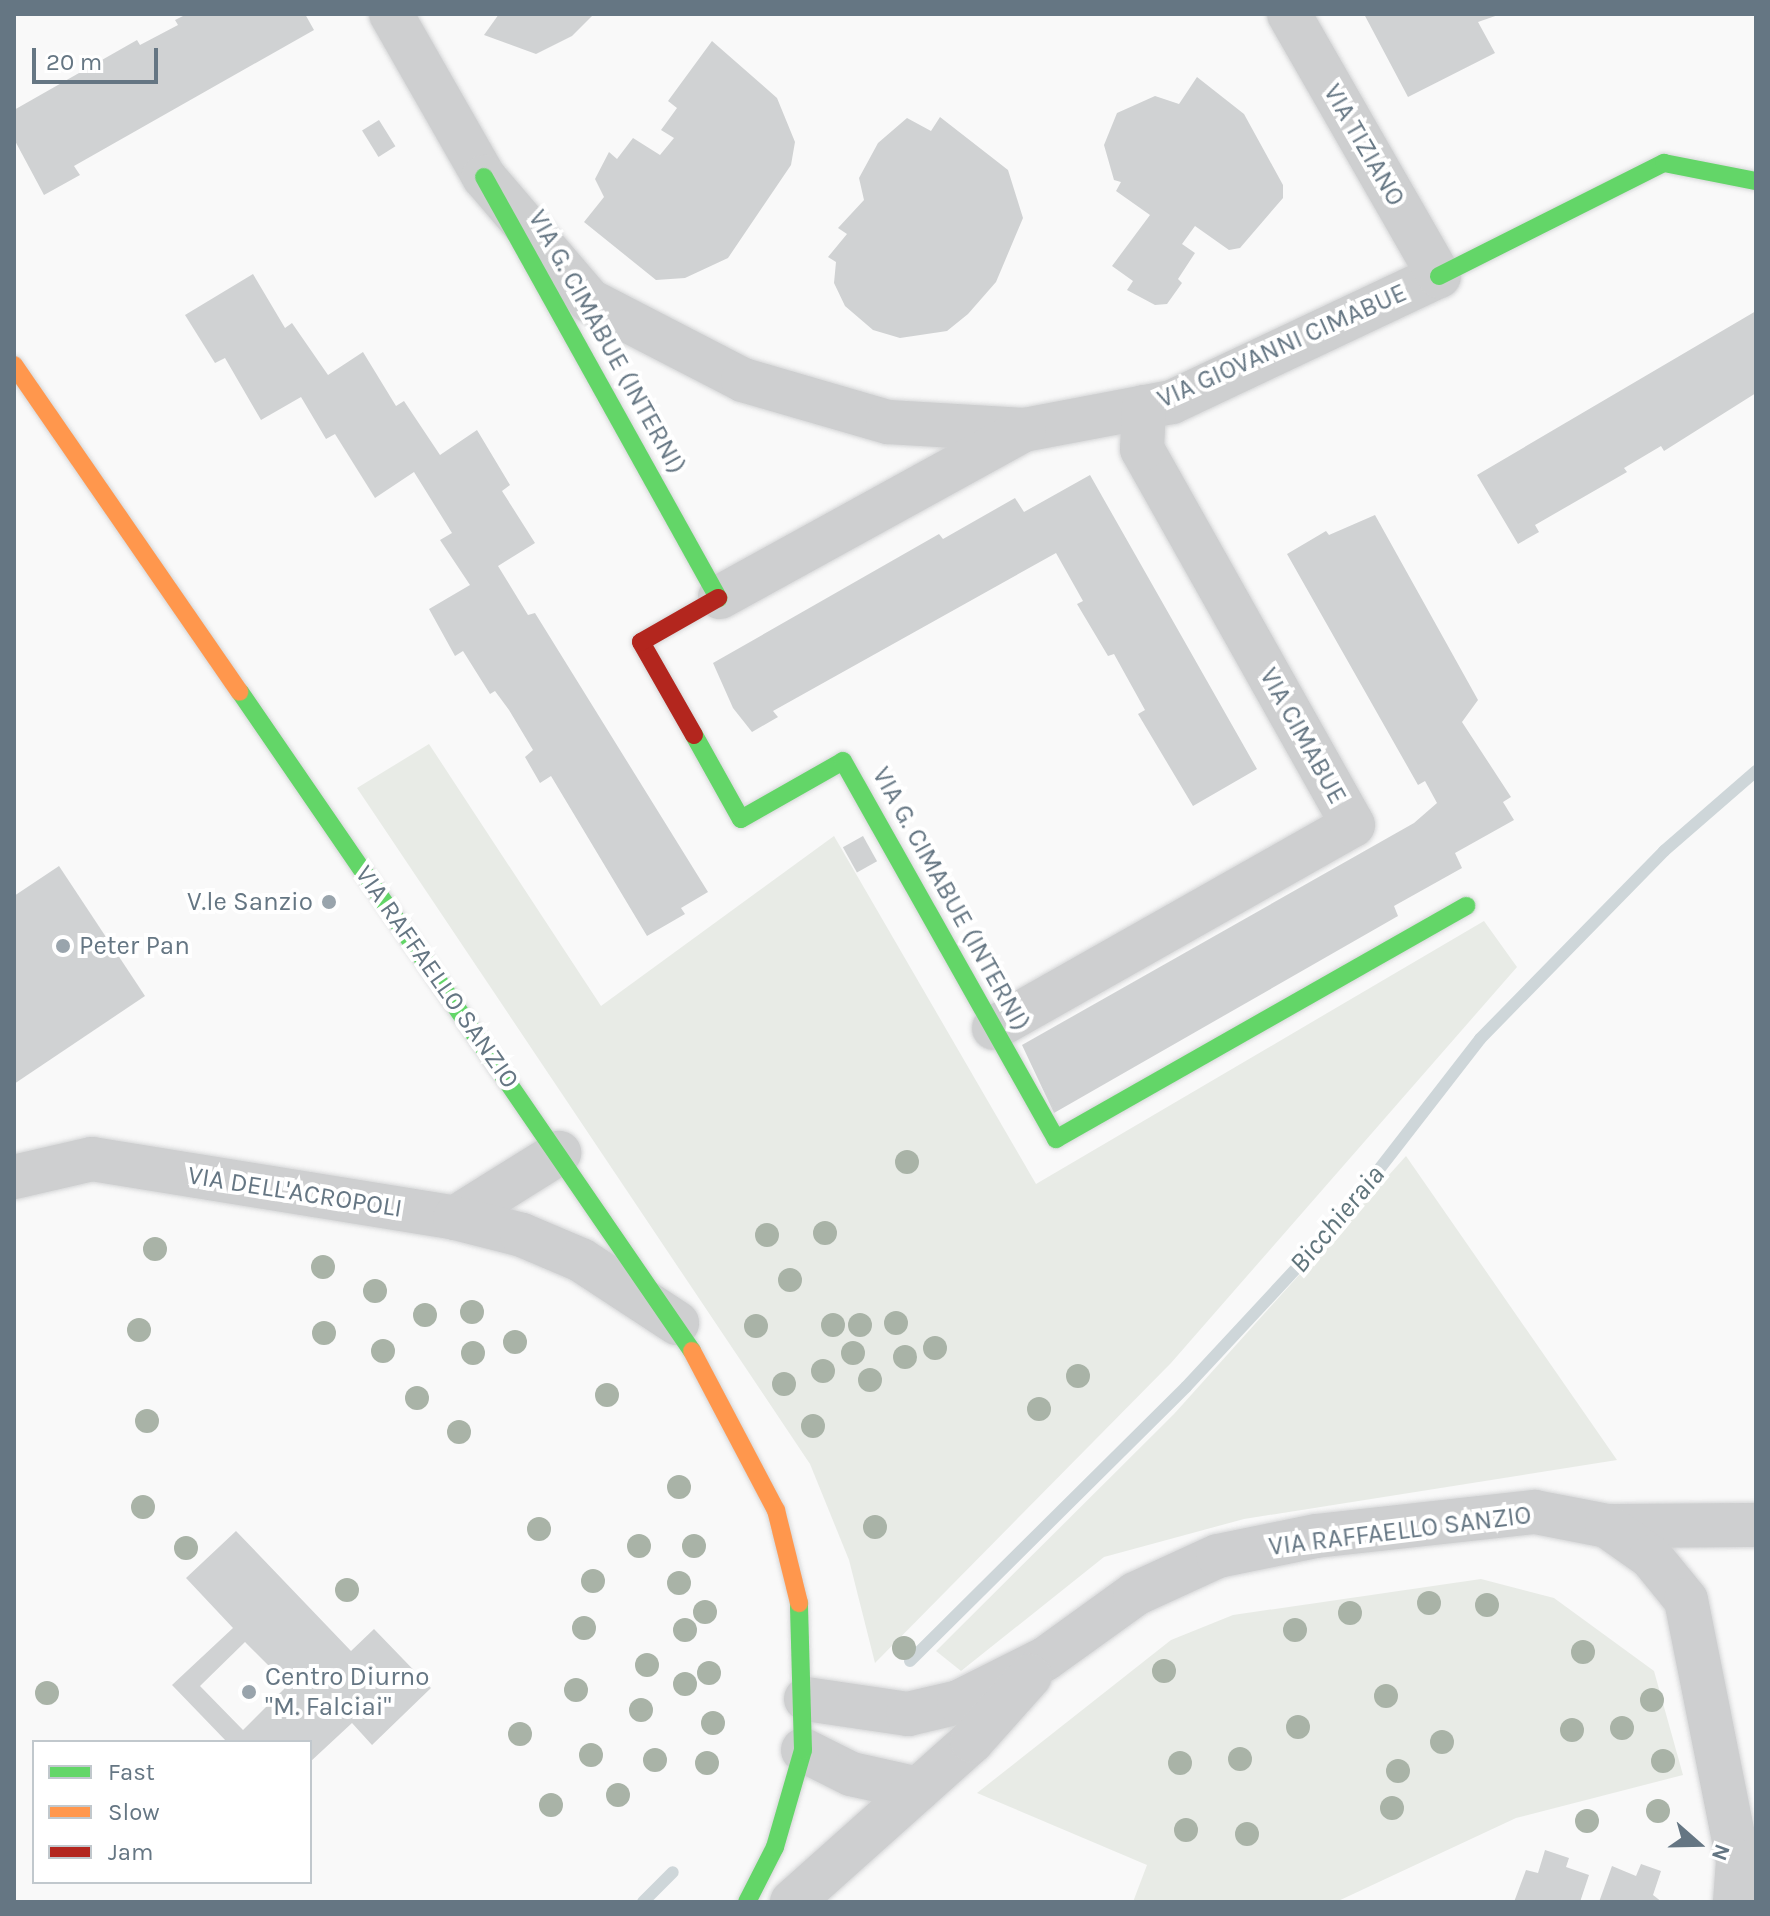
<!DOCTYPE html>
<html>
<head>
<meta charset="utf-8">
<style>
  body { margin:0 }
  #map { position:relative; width:1770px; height:1916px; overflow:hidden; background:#f9f9f9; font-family:Karla,sans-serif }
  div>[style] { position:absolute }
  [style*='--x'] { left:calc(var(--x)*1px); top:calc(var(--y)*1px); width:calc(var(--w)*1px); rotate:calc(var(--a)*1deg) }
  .green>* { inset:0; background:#e8ebe6 }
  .stream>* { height:12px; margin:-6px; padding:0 6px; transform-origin:6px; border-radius:6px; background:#ced6d9 }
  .building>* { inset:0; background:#d0d2d3; transform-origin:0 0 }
  .roads { filter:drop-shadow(0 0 2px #d5d6d7) drop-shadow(0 0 2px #d5d6d7) }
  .street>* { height:44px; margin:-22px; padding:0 22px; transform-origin:22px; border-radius:22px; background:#cecfd0 }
  .fast>* { height:18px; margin:-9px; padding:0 9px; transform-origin:9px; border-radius:9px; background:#63d668 }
  .slow>* { height:18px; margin:-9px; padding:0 9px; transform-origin:9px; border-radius:9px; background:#ff974d }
  .jam>* { height:18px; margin:-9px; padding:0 9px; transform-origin:9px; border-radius:9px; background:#b3261e }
  .trees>* { width:24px; height:24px; margin:-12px; border-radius:50%; background:#a9b3a7 }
  .dots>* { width:22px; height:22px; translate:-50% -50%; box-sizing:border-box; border:4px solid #fff; border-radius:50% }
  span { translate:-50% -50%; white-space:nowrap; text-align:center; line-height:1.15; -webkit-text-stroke:8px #fff; paint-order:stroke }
  .street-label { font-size:26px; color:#657683 }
  .poi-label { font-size:26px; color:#657683 }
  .right { translate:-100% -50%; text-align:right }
  .left { translate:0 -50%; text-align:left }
  .water-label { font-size:28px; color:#60757c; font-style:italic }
  .frame { position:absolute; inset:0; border:16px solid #657683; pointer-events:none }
  .legend { position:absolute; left:32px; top:1740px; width:280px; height:144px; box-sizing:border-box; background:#fff; border:2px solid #c1c8cd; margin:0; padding:10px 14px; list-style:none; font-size:24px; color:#657683 }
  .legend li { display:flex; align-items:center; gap:16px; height:40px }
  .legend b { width:40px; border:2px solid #c1c8cd }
  .north { position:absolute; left:1658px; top:1804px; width:80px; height:80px; -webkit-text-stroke:6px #fff; paint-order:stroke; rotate:110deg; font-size:22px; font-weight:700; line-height:32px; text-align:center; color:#657683 }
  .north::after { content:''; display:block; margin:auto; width:28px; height:36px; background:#657683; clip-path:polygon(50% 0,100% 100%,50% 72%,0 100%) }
  .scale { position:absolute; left:32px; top:48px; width:126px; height:36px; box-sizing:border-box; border:4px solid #657683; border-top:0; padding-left:10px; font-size:24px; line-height:28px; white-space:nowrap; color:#657683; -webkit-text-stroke:6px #fff; paint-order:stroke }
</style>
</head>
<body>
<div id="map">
  <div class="green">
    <div style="clip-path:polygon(429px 744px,601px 1006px,834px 836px,1036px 1184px,1484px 921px,1517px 967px,1171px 1363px,875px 1663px,849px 1560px,810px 1464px,357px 788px)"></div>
    <div style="clip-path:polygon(1406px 1156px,1617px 1460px,1244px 1519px,1104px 1557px,961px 1671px,936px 1651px,1174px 1414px)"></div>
    <div style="clip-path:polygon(1481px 1579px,1554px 1598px,1654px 1671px,1683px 1775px,1516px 1818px,1336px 1902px,1133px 1902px,1147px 1865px,977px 1793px,1171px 1640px,1233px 1615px)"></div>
  </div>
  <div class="stream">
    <div style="--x:910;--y:1661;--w:389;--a:-44.8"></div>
    <div style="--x:1186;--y:1387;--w:214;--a:-47.1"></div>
    <div style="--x:1332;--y:1230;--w:242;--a:-52.2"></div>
    <div style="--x:1480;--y:1039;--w:263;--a:-45.6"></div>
    <div style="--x:1664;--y:851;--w:122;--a:-41"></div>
    <div style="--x:643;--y:1902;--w:42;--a:-45"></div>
  </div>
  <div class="building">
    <div style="clip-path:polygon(187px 14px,305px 14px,314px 30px,74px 166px,80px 175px,44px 195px,14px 139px,14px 110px,137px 40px,140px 45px,178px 25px,175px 20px)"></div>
    <div style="clip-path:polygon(499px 14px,594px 14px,572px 36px,536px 54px,484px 35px)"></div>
    <div style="clip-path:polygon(1364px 14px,1501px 14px,1478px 22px,1495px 53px,1408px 97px)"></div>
    <div style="clip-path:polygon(712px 41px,777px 98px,795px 142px,791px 165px,728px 258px,685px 278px,656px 280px,584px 222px,604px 197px,595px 179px,609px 152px,617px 159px,633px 138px,660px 155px,674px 138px,661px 130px,677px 108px,668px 101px)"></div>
    <div style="clip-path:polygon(1197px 77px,1244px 114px,1283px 185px,1283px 198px,1240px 248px,1229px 250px,1195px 226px,1182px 244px,1195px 253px,1178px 279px,1182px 283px,1167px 304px,1155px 305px,1127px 290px,1133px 281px,1112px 266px,1150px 215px,1116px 191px,1121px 182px,1114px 180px,1104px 145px,1117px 113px,1155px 96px,1179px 104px)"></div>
    <div style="clip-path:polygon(940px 117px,1008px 170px,1023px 218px,996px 282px,968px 314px,947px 331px,900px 338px,873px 330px,845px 306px,834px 283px,836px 262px,828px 257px,847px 234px,838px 228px,864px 200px,859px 178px,878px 143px,907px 118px,931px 131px)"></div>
    <div style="left:379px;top:120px;width:31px;height:20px;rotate:58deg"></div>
    <div style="clip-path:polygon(253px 274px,285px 328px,292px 323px,328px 375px,363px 352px,396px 406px,404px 401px,440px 455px,477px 430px,510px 485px,502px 491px,535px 543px,498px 566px,528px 615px,535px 613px,708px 892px,681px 908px,685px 914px,647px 936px,551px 776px,540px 783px,525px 757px,533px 750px,509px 710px,495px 691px,490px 694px,463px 651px,455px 656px,429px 609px,470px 585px,440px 540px,452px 533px,414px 472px,375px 498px,335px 434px,326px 439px,301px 397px,261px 420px,225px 358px,215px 363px,185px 315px)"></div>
    <div style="clip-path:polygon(1756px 311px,1756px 393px,1664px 451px,1661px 446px,1624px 468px,1627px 472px,1535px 525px,1539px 532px,1518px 544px,1477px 475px)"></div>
    <div style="clip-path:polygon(1090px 475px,1257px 769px,1193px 806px,1138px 714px,1145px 710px,1114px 654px,1108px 656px,1077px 604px,1083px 601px,1056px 553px,773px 711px,778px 717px,752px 732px,733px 708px,713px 663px,939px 534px,943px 539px,1015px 498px,1024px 512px)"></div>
    <div style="clip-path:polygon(1375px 515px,1478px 700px,1462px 722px,1511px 797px,1503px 802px,1514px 820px,1455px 853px,1462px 868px,1394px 906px,1398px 916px,1054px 1113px,1022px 1045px,1414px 823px,1437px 803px,1425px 781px,1418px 785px,1287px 554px,1326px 531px,1329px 535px)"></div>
    <div style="left:863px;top:836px;width:29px;height:23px;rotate:61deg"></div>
    <div style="clip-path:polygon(59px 866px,145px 996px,14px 1084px,14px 896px)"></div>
    <div style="clip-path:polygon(evenodd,236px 1531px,351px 1651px,374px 1629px,431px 1688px,372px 1745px,352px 1723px,310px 1762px,310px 1742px,227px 1742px,172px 1685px,233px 1628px,186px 1578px,236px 1531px,245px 1642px,288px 1685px,243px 1730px,200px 1686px,245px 1642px)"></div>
    <div style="clip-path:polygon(1545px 1850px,1569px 1858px,1566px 1867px,1589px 1875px,1580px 1902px,1514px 1902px,1526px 1870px,1538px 1873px)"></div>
    <div style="clip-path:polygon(1641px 1864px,1661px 1871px,1653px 1895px,1662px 1902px,1599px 1902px,1612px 1866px,1636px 1876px)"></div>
  </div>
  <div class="roads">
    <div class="street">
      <div style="--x:391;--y:14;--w:188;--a:60.3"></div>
      <div style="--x:484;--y:177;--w:163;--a:49.5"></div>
      <div style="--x:590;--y:301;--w:172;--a:27.3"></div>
      <div style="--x:743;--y:380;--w:151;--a:16.2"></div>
      <div style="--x:888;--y:422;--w:136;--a:3.4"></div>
      <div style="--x:1024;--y:430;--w:151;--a:-10.7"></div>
      <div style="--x:1172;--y:402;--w:295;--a:-25.3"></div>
      <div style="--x:1439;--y:276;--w:302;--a:-119.8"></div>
      <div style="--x:720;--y:597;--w:347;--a:-28.8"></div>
      <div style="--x:994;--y:1028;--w:412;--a:-29.5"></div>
      <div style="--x:1353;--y:825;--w:431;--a:-119.3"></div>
      <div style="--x:1142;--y:449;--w:42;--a:-87.3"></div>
      <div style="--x:14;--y:1177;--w:80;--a:-13"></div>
      <div style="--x:92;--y:1159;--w:368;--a:9.2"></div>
      <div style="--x:455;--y:1218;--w:123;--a:-32"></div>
      <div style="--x:455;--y:1218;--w:69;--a:14.2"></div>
      <div style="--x:522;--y:1235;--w:64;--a:23"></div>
      <div style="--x:581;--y:1260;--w:115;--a:33.3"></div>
      <div style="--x:1607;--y:1526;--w:149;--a:-0.4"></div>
      <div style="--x:806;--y:1699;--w:103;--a:8.4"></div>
      <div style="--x:908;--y:1714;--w:52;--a:-13.2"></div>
      <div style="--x:959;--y:1702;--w:96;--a:-26.6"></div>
      <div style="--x:1045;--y:1659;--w:111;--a:-35.8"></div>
      <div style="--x:1135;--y:1594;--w:91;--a:-24.6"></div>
      <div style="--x:1218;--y:1556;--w:100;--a:-11.5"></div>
      <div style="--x:1316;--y:1536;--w:220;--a:-6.3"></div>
      <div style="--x:1535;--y:1512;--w:73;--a:11"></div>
      <div style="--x:1607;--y:1526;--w:54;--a:35.2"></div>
      <div style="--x:1651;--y:1557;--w:55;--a:50.9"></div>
      <div style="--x:1686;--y:1600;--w:266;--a:78.7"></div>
      <div style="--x:1738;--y:1861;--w:41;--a:94.2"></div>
      <div style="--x:803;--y:1750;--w:54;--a:26.6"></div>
      <div style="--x:851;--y:1774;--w:69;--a:12.6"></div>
      <div style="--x:792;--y:1902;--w:241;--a:-41.8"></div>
      <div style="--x:972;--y:1741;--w:87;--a:-48.3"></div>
    </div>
    <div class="fast">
      <div style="--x:484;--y:177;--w:482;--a:60.9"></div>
      <div style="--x:1439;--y:276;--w:252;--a:-26.7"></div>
      <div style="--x:1664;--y:163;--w:94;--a:11.1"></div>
      <div style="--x:240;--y:692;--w:799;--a:55.55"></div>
      <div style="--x:694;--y:735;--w:96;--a:60.8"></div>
      <div style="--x:741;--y:819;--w:117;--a:-29.6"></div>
      <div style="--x:843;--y:761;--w:434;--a:60.6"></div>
      <div style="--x:1056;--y:1139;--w:472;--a:-29.6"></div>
      <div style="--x:747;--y:1902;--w:62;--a:-63"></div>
      <div style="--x:775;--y:1847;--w:101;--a:-73.9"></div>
      <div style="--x:803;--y:1750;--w:147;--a:-91.6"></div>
    </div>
    <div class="slow">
      <div style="--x:14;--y:365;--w:397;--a:55.4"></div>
      <div style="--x:692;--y:1351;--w:180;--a:62.2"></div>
      <div style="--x:776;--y:1510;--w:96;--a:76.1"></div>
    </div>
    <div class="jam">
      <div style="--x:694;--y:735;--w:107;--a:-119.7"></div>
      <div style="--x:641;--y:642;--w:89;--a:-29.7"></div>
    </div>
  </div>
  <div class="trees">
    <div style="left:907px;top:1162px"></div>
    <div style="left:825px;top:1233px"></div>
    <div style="left:767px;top:1235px"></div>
    <div style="left:155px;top:1249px"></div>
    <div style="left:323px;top:1267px"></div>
    <div style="left:790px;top:1280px"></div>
    <div style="left:375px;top:1291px"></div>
    <div style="left:472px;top:1312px"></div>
    <div style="left:425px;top:1315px"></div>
    <div style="left:896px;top:1323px"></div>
    <div style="left:833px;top:1325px"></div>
    <div style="left:860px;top:1325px"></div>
    <div style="left:756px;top:1326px"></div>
    <div style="left:139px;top:1330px"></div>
    <div style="left:324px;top:1333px"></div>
    <div style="left:515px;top:1342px"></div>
    <div style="left:935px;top:1348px"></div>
    <div style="left:383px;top:1351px"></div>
    <div style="left:473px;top:1353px"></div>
    <div style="left:853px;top:1353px"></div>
    <div style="left:905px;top:1357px"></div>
    <div style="left:823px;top:1371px"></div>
    <div style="left:1078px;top:1376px"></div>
    <div style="left:870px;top:1380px"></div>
    <div style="left:784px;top:1384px"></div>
    <div style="left:607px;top:1395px"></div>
    <div style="left:417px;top:1398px"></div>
    <div style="left:1039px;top:1409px"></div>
    <div style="left:147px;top:1421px"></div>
    <div style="left:813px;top:1426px"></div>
    <div style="left:459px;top:1432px"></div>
    <div style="left:679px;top:1487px"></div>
    <div style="left:143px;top:1507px"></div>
    <div style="left:875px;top:1527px"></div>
    <div style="left:539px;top:1529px"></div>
    <div style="left:639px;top:1546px"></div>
    <div style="left:694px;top:1546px"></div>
    <div style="left:186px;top:1548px"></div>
    <div style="left:593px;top:1581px"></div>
    <div style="left:679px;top:1583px"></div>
    <div style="left:347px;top:1590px"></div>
    <div style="left:1429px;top:1603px"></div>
    <div style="left:1487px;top:1605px"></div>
    <div style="left:705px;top:1612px"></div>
    <div style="left:1350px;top:1613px"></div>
    <div style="left:584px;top:1628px"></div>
    <div style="left:685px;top:1630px"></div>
    <div style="left:1295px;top:1630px"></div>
    <div style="left:904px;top:1648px"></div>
    <div style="left:1583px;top:1652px"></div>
    <div style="left:647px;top:1665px"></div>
    <div style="left:1164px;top:1671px"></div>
    <div style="left:709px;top:1673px"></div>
    <div style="left:685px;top:1684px"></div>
    <div style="left:576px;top:1690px"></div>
    <div style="left:47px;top:1693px"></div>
    <div style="left:1386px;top:1696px"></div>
    <div style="left:1652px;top:1700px"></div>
    <div style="left:641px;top:1710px"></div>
    <div style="left:713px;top:1723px"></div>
    <div style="left:1298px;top:1727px"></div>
    <div style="left:1622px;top:1728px"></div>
    <div style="left:1572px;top:1730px"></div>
    <div style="left:520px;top:1734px"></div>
    <div style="left:1442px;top:1742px"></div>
    <div style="left:591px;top:1755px"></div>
    <div style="left:1240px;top:1759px"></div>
    <div style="left:655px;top:1760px"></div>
    <div style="left:1663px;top:1761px"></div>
    <div style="left:707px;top:1763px"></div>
    <div style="left:1180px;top:1763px"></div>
    <div style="left:1398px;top:1771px"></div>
    <div style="left:618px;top:1795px"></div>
    <div style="left:551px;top:1805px"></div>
    <div style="left:1392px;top:1808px"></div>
    <div style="left:1658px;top:1811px"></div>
    <div style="left:1587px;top:1821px"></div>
    <div style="left:1186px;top:1830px"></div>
    <div style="left:1247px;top:1834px"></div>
  </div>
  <div class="dots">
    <div style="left:329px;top:902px;background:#99a4ac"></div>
    <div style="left:63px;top:946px;background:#99a4ac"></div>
    <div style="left:249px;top:1692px;background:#99a4ac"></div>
  </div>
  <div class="street-label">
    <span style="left:1364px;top:145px;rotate:60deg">VIA TIZIANO</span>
    <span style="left:607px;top:342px;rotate:61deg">VIA G. CIMABUE (INTERNI)</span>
    <span style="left:1282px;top:346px;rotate:-24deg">VIA GIOVANNI CIMABUE</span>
    <span style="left:1303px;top:736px;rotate:61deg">VIA CIMABUE</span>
    <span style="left:951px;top:899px;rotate:61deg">VIA G. CIMABUE (INTERNI)</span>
    <span style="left:437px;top:977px;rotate:55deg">VIA RAFFAELLO SANZIO</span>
    <span style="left:295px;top:1192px;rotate:9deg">VIA DELL'ACROPOLI</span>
    <span style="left:1400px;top:1531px;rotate:-7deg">VIA RAFFAELLO SANZIO</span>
  </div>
  <div class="poi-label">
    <span class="right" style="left:313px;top:902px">V.le Sanzio</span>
    <span class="left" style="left:79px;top:946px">Peter Pan</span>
    <span class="left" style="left:265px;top:1692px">Centro Diurno<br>"M. Falciai"</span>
  </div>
  <div class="water-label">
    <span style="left:1337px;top:1219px;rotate:-50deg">Bicchieraia</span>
  </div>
  <div class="frame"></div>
  <ul class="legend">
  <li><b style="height:10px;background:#63d668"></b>Fast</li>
  <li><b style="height:10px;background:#ff974d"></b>Slow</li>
  <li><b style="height:10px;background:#b3261e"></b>Jam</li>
  </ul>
  <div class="north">N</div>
  <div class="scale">20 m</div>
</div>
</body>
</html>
